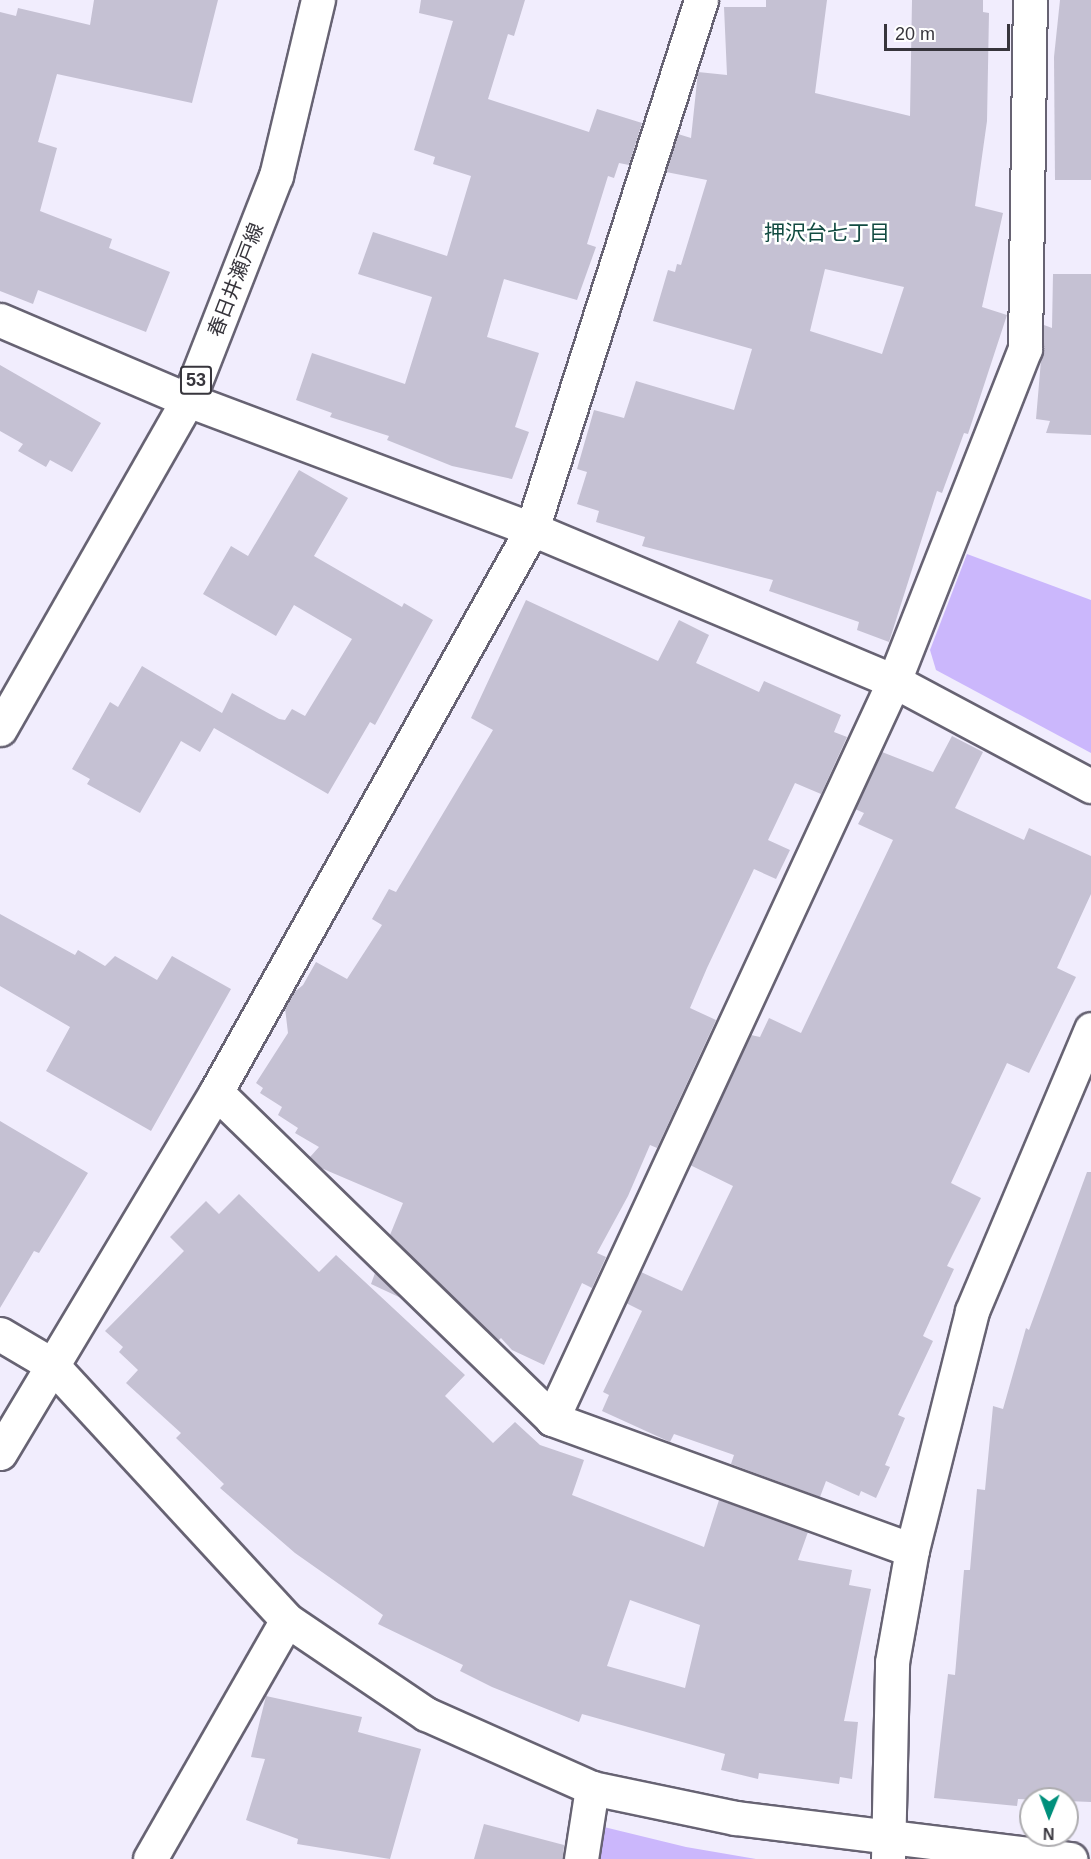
<!DOCTYPE html>
<html>
<head>
<meta charset="utf-8">
<style>
	body { margin:0 }
	#map { position:relative; width:1091px; height:1859px; overflow:hidden; background:#f1edfd; font-family:Helvetica,"Noto Sans JP",sans-serif }
	div>[style] { position:absolute }
	.green>* { inset:0; background:#cbb7fc }
	.building>* { inset:0; background:#c5c1d3 }
	.roads { filter:drop-shadow(2px 0 #676373) drop-shadow(-2px 0 #676373) drop-shadow(0 2px #676373) drop-shadow(0 -2px #676373) }
	.minor>* { height:33px; margin:-16.5px; padding:0 16.5px; transform-origin:16.5px; border-radius:16.5px; background:#fff }
	.tertiary>* { height:33px; margin:-16.5px; padding:0 16.5px; transform-origin:16.5px; border-radius:16.5px; background:#fff }
	.primary>* { height:33px; margin:-16.5px; padding:0 16.5px; transform-origin:16.5px; border-radius:16.5px; background:#fff }
	span { translate:-50% -50%; white-space:nowrap; text-align:center; line-height:1.15; -webkit-text-stroke:5px #fff; paint-order:stroke }
	.shield-label span { padding:2px 4px; background:#fff; border:2px solid; border-radius:4px; -webkit-text-stroke-width:0 }
	.shield-label { font-size:18px; color:#37353c; font-weight:700 }
	.street-label { font-size:20px; color:#37353c }
	.neighbourhood-label { font-size:21px; color:#124b41 }
	.north { position:absolute; left:1019px; top:1787px; width:60px; height:60px; box-sizing:border-box; background:#fff; border:2px solid #afaeb1; border-radius:50%; rotate:181deg; font-size:16px; font-weight:700; line-height:24px; text-align:center; color:#37353c }
	.north::after { content:''; display:block; margin:auto; width:21px; height:27px; background:#00907c; clip-path:polygon(50% 0,100% 100%,50% 72%,0 100%) }
	.scale { position:absolute; left:884px; top:24px; width:126px; height:27px; box-sizing:border-box; border:3px solid #37353c; border-top:0; padding-left:8px; font-size:18px; line-height:21px; white-space:nowrap; color:#37353c; -webkit-text-stroke:4px #fff; paint-order:stroke }
</style>
</head>
<body>
<div id="map">
	<div class="green">
		<div style="clip-path:polygon(967px 554px,1091px 600px,1091px 753px,936px 670px,930px 650px)"></div>
		<div style="clip-path:polygon(604px 1827px,686px 1847px,756px 1859px,600px 1859px)"></div>
	</div>
	<div class="building">
		<div style="clip-path:polygon(94px 0,218px 0,192px 103px,57px 74px,38px 142px,57px 148px,40px 211px,112px 239px,109px 248px,170px 272px,146px 332px,38px 290px,33px 304px,0 291px,0 12px,16px 16px,18px 8px,90px 25px)"></div>
		<div style="clip-path:polygon(421px 0,525px 0,514px 36px,508px 34px,488px 99px,589px 132px,597px 109px,642px 123px,629px 165px,619px 163px,614px 178px,608px 176px,587px 244px,596px 247px,577px 300px,504px 279px,487px 337px,539px 353px,515px 427px,529px 432px,512px 479px,452px 466px,387px 440px,389px 436px,330px 417px,332px 413px,296px 400px,312px 353px,405px 384px,432px 297px,358px 274px,373px 232px,447px 256px,471px 176px,433px 164px,435px 157px,414px 150px,453px 21px,419px 13px)"></div>
		<div style="clip-path:polygon(evenodd,766px 0,827px 0,815px 93px,910px 116px,912px 0,983px 0,983px 12px,989px 13px,987px 121px,975px 206px,1003px 213px,982px 307px,1007px 315px,968px 434px,964px 433px,942px 493px,937px 491px,889px 642px,857px 630px,859px 622px,769px 591px,773px 580px,642px 546px,645px 537px,596px 522px,599px 511px,577px 504px,587px 472px,577px 469px,594px 410px,624px 418px,636px 381px,734px 410px,752px 349px,653px 321px,668px 270px,675px 272px,677px 264px,681px 265px,707px 180px,666px 172px,678px 134px,691px 138px,698px 72px,727px 75px,724px 7px,766px 7px,766px 0,825px 269px,904px 287px,882px 354px,810px 331px,825px 269px)"></div>
		<div style="clip-path:polygon(1060px 0,1091px 0,1091px 180px,1055px 180px,1054px 57px)"></div>
		<div style="clip-path:polygon(1053px 274px,1091px 274px,1091px 435px,1046px 433px,1050px 421px,1036px 419px,1044px 325px,1052px 328px)"></div>
		<div style="clip-path:polygon(0 365px,101px 423px,72px 472px,50px 460px,46px 467px,18px 451px,23px 444px,0 431px)"></div>
		<div style="clip-path:polygon(299px 470px,348px 498px,314px 556px,402px 607px,404px 603px,433px 620px,375px 725px,370px 722px,328px 794px,214px 728px,200px 752px,181px 741px,140px 813px,87px 784px,90px 779px,72px 769px,110px 702px,118px 707px,142px 666px,222px 713px,232px 693px,279px 719px,285px 720px,292px 709px,305px 716px,352px 639px,294px 605px,276px 636px,203px 594px,231px 546px,248px 556px)"></div>
		<div style="clip-path:polygon(526px 600px,658px 661px,679px 620px,709px 635px,696px 663px,759px 692px,764px 681px,841px 715px,834px 732px,847px 737px,821px 794px,795px 783px,768px 840px,790px 850px,776px 879px,754px 869px,707px 968px,690px 1008px,716px 1020px,657px 1148px,650px 1145px,628px 1196px,597px 1253px,606px 1257px,592px 1288px,582px 1283px,544px 1365px,512px 1350px,501px 1338px,498px 1341px,390px 1235px,403px 1203px,321px 1168px,310px 1157px,319px 1147px,295px 1133px,298px 1128px,278px 1115px,282px 1107px,260px 1093px,263px 1088px,256px 1083px,288px 1033px,285px 1008px,292px 994px,303px 985px,316px 962px,347px 979px,382px 925px,372px 919px,389px 889px,396px 892px,493px 730px,471px 718px)"></div>
		<div style="clip-path:polygon(952px 736px,983px 752px,955px 808px,1024px 840px,1029px 828px,1091px 856px,1091px 894px,1057px 968px,1076px 977px,1029px 1073px,1007px 1063px,951px 1183px,981px 1198px,947px 1266px,954px 1269px,923px 1336px,933px 1341px,898px 1415px,905px 1418px,885px 1465px,890px 1467px,876px 1498px,861px 1491px,859px 1496px,826px 1481px,820px 1497px,731px 1464px,734px 1455px,674px 1434px,670px 1442px,602px 1411px,609px 1395px,603px 1392px,642px 1311px,626px 1303px,641px 1272px,682px 1291px,733px 1186px,690px 1165px,751px 1035px,760px 1037px,769px 1018px,801px 1033px,893px 840px,858px 824px,864px 813px,855px 809px,882px 752px,933px 772px)"></div>
		<div style="clip-path:polygon(0 914px,75px 955px,78px 950px,105px 966px,115px 956px,157px 980px,172px 956px,231px 989px,151px 1131px,46px 1071px,70px 1027px,0 986px)"></div>
		<div style="clip-path:polygon(0 1121px,88px 1173px,39px 1253px,34px 1251px,0 1308px)"></div>
		<div style="clip-path:polygon(1087px 1172px,1091px 1172px,1091px 1802px,1018px 1799px,1017px 1806px,934px 1798px,948px 1674px,955px 1675px,964px 1570px,970px 1570px,977px 1489px,985px 1490px,993px 1406px,1003px 1409px,1026px 1328px,1029px 1330px)"></div>
		<div style="clip-path:polygon(evenodd,239px 1194px,319px 1272px,336px 1255px,465px 1375px,445px 1396px,493px 1443px,515px 1422px,540px 1445px,584px 1460px,572px 1495px,704px 1547px,719px 1500px,808px 1532px,798px 1560px,852px 1570px,849px 1585px,871px 1589px,844px 1721px,858px 1722px,852px 1779px,840px 1777px,839px 1784px,759px 1773px,758px 1779px,721px 1770px,725px 1754px,582px 1714px,579px 1722px,492px 1687px,460px 1671px,463px 1665px,378px 1624px,383px 1615px,295px 1553px,220px 1488px,224px 1484px,176px 1438px,181px 1433px,126px 1383px,138px 1370px,119px 1352px,123px 1347px,105px 1331px,184px 1251px,170px 1237px,206px 1201px,219px 1214px,239px 1194px,630px 1600px,700px 1625px,685px 1688px,607px 1666px,630px 1600px)"></div>
		<div style="clip-path:polygon(375px 1273px,401px 1298px,371px 1284px)"></div>
		<div style="clip-path:polygon(266px 1696px,362px 1717px,358px 1732px,421px 1749px,390px 1859px,297px 1844px,298px 1839px,246px 1820px,265px 1759px,251px 1757px)"></div>
		<div style="clip-path:polygon(484px 1824px,564px 1845px,563px 1859px,474px 1859px)"></div>
	</div>
	<div class="roads">
		<div class="minor">
			<div style="left:0;top:320px;width:204px;rotate:23.1deg"></div>
			<div style="left:188px;top:400px;width:367px;rotate:20.6deg"></div>
			<div style="left:532px;top:529px;width:393px;rotate:22.8deg"></div>
			<div style="left:894px;top:681px;width:223px;rotate:28.1deg"></div>
			<div style="left:216px;top:1092px;width:469px;rotate:44.2deg"></div>
			<div style="left:552px;top:1419px;width:383px;rotate:20deg"></div>
			<div style="left:552px;top:1419px;width:813px;rotate:-65.14deg"></div>
			<div style="left:894px;top:681px;width:357px;rotate:-68.5deg"></div>
			<div style="left:1025px;top:349px;width:349px;rotate:-89.2deg"></div>
			<div style="left:0;top:1453px;width:421px;rotate:-59.1deg"></div>
			<div style="left:216px;top:1092px;width:646px;rotate:-60.7deg"></div>
			<div style="left:532px;top:529px;width:555px;rotate:-72.28deg"></div>
			<div style="left:150px;top:1859px;width:275px;rotate:-60.2deg"></div>
			<div style="left:581px;top:1859px;width:72px;rotate:-81.2deg"></div>
			<div style="left:888px;top:1859px;width:197px;rotate:-88.8deg"></div>
			<div style="left:892px;top:1662px;width:114px;rotate:-79.9deg"></div>
			<div style="left:912px;top:1550px;width:246px;rotate:-75.9deg"></div>
			<div style="left:972px;top:1311px;width:306px;rotate:-67.1deg"></div>
		</div>
		<div class="tertiary">
			<div style="left:0;top:1334px;width:59px;rotate:30.5deg"></div>
			<div style="left:51px;top:1364px;width:348px;rotate:47.3deg"></div>
			<div style="left:287px;top:1620px;width:168px;rotate:34.1deg"></div>
			<div style="left:426px;top:1714px;width:182px;rotate:24deg"></div>
			<div style="left:592px;top:1788px;width:146px;rotate:11.8deg"></div>
			<div style="left:735px;top:1818px;width:338px;rotate:7deg"></div>
		</div>
		<div class="primary">
			<div style="left:0;top:729px;width:379px;rotate:-60.3deg"></div>
			<div style="left:188px;top:400px;width:241px;rotate:-68.6deg"></div>
			<div style="left:276px;top:176px;width:181px;rotate:-76.6deg"></div>
		</div>
	</div>
	<div class="shield-label">
		<span style="left:196px;top:380px">53</span>
	</div>
	<div class="street-label">
		<span style="left:236px;top:280px;rotate:-69deg">春日井瀬戸線</span>
	</div>
	<div class="neighbourhood-label">
		<span style="left:827px;top:233px">押沢台七丁目</span>
	</div>
	<div class="north">N</div>
	<div class="scale">20 m</div>
</div>
</body>
</html>
